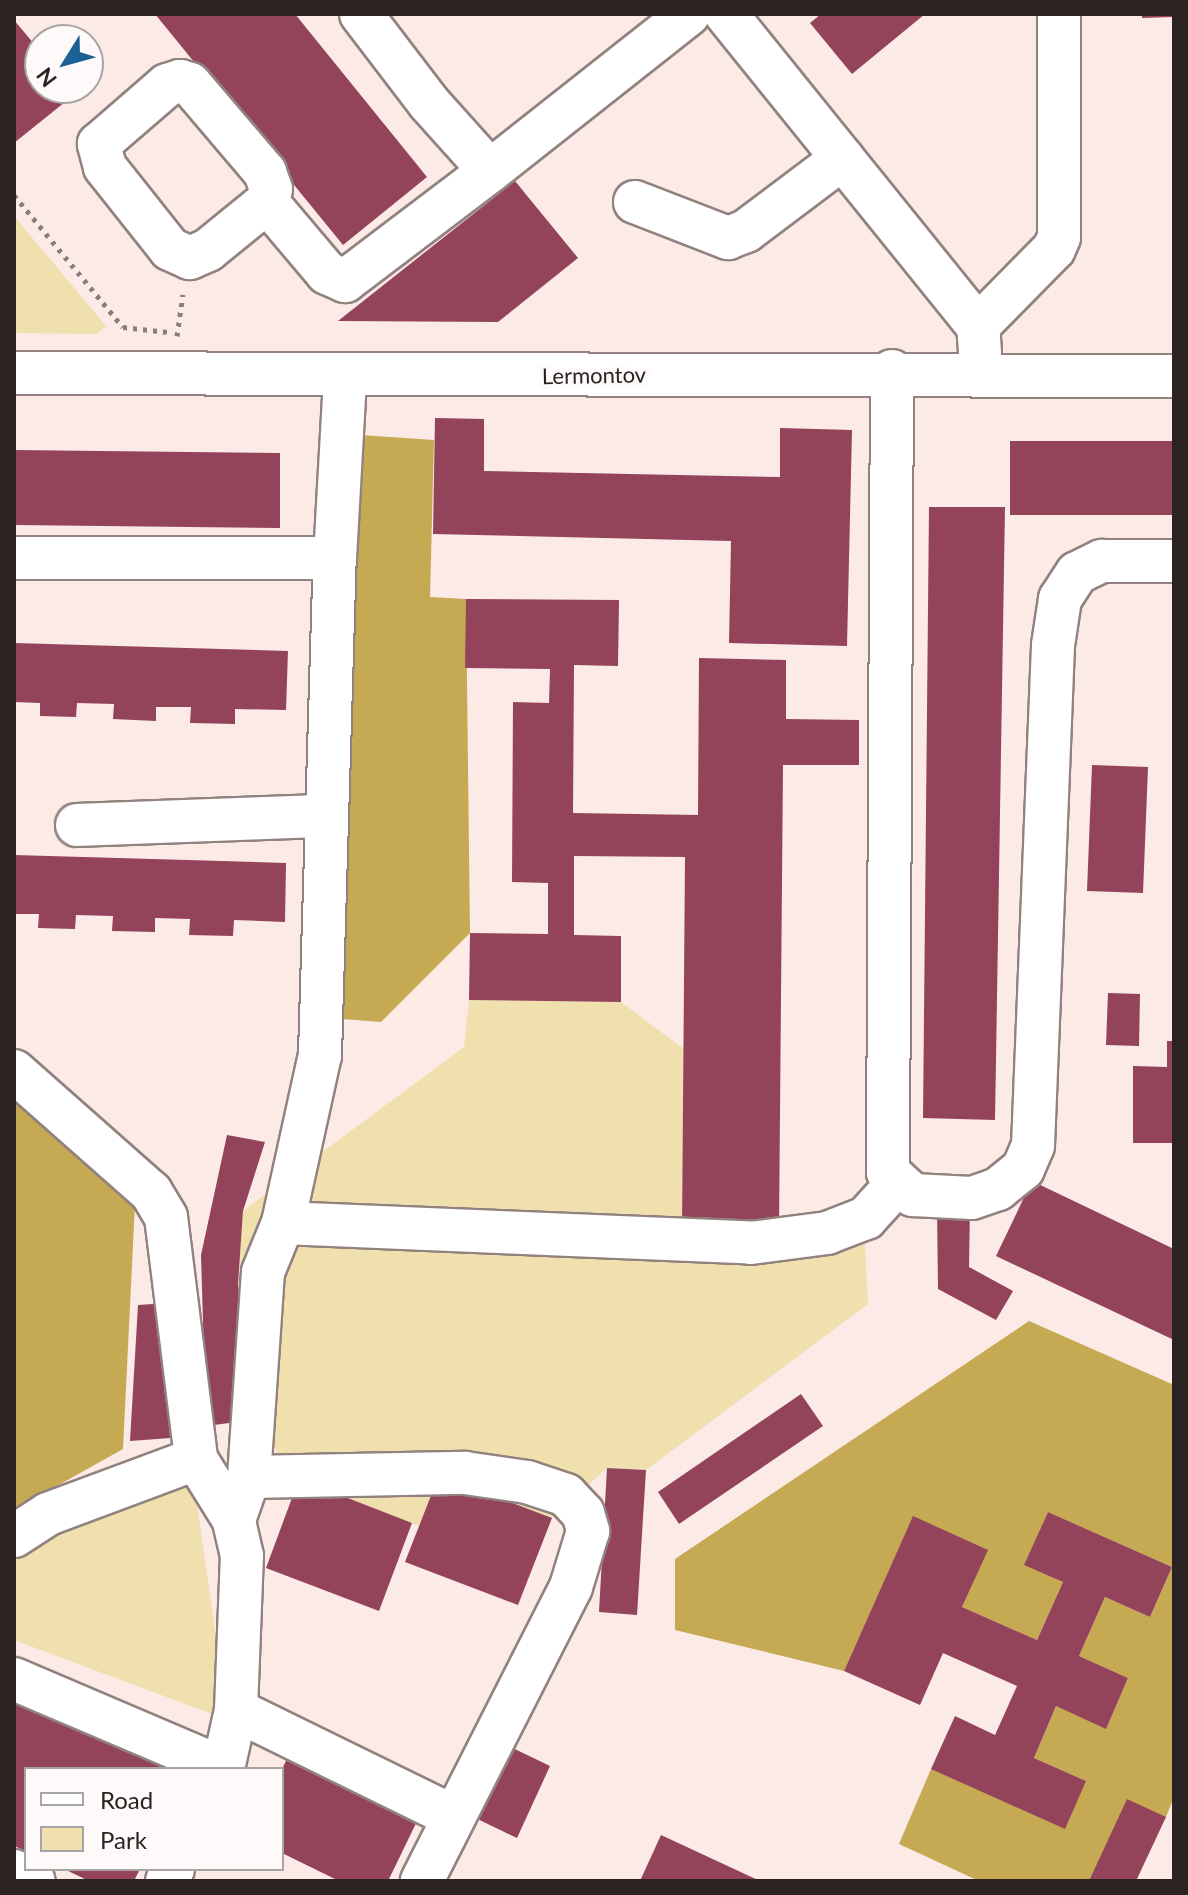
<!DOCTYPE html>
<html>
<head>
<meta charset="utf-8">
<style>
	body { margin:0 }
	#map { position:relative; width:1188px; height:1895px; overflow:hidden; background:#fbeae6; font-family:Lato,sans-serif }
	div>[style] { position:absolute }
	.green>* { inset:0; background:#f0e0ae }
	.forest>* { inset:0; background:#c5aa53 }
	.building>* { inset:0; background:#93435a }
	.path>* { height:5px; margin-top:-2.5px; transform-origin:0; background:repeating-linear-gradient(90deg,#8a7e7c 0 4px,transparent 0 10px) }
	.roads { filter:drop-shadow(2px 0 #92827f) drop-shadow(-2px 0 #92827f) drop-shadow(0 2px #92827f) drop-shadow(0 -2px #92827f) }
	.minor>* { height:42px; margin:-21px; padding:0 21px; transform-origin:21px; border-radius:21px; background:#fff }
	span { translate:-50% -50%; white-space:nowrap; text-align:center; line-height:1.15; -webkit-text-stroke:8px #fefafa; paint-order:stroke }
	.street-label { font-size:22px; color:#2a2322 }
	.frame { position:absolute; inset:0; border:16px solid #2a2322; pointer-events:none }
	.legend { position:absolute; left:24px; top:1767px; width:260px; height:104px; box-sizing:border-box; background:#fefafa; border:2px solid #a9a4a4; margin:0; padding:10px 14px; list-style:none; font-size:24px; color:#2a2322 }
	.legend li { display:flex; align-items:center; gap:16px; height:40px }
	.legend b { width:40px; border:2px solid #a9a4a4 }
	.north { position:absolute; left:24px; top:24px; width:80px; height:80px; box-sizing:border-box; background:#fefafa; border:2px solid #a9a4a4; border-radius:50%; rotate:233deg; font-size:22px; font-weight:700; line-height:32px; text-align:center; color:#2a2322 }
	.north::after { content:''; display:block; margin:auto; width:28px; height:36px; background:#1b6195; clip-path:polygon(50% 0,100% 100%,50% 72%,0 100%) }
</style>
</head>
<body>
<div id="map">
	<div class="green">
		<div style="clip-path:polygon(14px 216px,106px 326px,96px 334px,14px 333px)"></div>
		<div style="clip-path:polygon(469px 1000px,621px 1002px,684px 1049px,682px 1228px,864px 1224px,868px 1304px,646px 1470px,607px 1468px,552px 1518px,439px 1474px,419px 1526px,299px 1479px,252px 1420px,238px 1284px,243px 1211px,464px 1047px)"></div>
		<div style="clip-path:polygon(191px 1463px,228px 1720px,14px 1640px,14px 1538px)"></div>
	</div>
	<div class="forest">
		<div style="clip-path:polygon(346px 434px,434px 440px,430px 597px,466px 599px,470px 933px,381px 1022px,329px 1018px)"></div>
		<div style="clip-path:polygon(14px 1095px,136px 1183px,123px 1449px,14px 1510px)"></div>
		<div style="clip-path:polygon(1029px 1321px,1174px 1385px,1174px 1797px,1166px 1817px,1089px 1881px,979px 1881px,899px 1844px,931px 1769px,1086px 1781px,1034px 1758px,1056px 1706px,1106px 1728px,1128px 1678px,1079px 1656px,1105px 1597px,1150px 1617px,1172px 1567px,1048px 1512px,1025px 1564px,1063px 1582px,1037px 1640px,962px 1607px,987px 1550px,913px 1517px,844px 1671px,675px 1630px,675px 1559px)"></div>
	</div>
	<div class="building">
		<div style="clip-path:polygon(155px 14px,295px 14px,427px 177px,343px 245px)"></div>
		<div style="clip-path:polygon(821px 14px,925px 14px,852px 74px,810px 23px)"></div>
		<div style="clip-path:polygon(1142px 14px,1174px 14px,1174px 17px,1142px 18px)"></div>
		<div style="clip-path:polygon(14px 20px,40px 51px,40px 88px,70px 88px,75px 94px,14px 143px)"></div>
		<div style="clip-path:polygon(515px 181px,578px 258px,498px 322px,338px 321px)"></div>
		<div style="clip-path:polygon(435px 418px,484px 419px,484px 471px,780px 477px,780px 428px,852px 430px,847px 646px,729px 643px,731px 541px,433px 534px)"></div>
		<div style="clip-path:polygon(1010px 441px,1174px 441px,1174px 515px,1010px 515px)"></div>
		<div style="clip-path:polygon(14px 450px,280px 453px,280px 528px,14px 525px)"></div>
		<div style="clip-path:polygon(929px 507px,1005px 507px,995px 1120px,923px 1118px)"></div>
		<div style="clip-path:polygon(466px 599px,619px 600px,618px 666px,574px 665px,573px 813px,698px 815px,699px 658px,786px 660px,786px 719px,859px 720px,859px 765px,783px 765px,779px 1229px,682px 1228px,685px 857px,574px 856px,574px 935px,621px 936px,621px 1002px,469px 1000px,470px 933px,548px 934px,548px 883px,512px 882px,513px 702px,549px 703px,550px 669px,465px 668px)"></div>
		<div style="clip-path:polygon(14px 643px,288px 651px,286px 710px,235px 709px,235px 724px,190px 723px,191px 707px,156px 707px,156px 721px,113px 719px,114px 704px,77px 703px,76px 717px,40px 716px,40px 703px,14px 702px)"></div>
		<div style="clip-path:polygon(1092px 765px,1148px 767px,1143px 893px,1087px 891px)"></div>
		<div style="clip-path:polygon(14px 855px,286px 863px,285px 922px,234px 920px,233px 936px,189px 935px,190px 919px,155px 918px,155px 932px,112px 931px,113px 916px,76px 915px,75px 929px,38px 928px,39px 914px,14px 914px)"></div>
		<div style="clip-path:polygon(1108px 993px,1140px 994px,1139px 1046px,1106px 1045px)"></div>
		<div style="clip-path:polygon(1167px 1041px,1174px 1041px,1174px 1143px,1133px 1143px,1133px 1066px,1167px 1067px)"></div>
		<div style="clip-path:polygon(227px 1135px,265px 1142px,243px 1211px,238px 1284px,252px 1420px,214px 1425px,204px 1355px,201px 1255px)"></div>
		<div style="clip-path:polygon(1032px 1181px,1174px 1249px,1174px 1340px,996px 1256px)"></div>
		<div style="clip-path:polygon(970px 1205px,969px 1267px,1013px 1291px,996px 1320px,938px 1289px,937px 1206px)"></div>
		<div style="clip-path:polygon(168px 1303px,170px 1438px,130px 1441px,138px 1305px)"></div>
		<div style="clip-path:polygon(801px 1394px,823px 1426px,679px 1524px,658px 1492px)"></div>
		<div style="clip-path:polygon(607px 1468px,646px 1470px,637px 1615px,599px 1612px)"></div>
		<div style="clip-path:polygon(439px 1475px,552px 1518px,518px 1605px,405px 1562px)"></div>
		<div style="clip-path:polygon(299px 1479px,412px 1523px,379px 1611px,266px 1568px)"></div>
		<div style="clip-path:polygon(1048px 1512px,1172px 1567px,1150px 1617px,1105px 1597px,1079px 1656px,1128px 1678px,1106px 1729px,1056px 1706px,1034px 1758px,1086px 1781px,1065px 1829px,931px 1769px,955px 1716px,995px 1735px,1017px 1686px,943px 1653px,920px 1705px,844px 1671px,913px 1516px,988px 1550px,962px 1607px,1037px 1640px,1063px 1582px,1024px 1565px)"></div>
		<div style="clip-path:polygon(14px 1696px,169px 1769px,26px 1769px,26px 1851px,14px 1846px)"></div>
		<div style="clip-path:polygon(498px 1741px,550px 1766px,517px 1838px,465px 1813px)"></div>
		<div style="clip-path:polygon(293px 1747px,422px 1811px,388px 1881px,339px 1881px,282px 1853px,282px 1769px)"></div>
		<div style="clip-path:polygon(1127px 1799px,1166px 1817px,1136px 1881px,1089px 1881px)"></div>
		<div style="clip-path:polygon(661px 1835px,760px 1881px,640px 1881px)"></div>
		<div style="clip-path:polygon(64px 1869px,140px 1869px,134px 1881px,89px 1881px)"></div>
	</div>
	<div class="path">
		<div style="left:14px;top:195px;width:171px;rotate:50.5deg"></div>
		<div style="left:123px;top:327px;width:45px;rotate:6.3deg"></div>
		<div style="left:177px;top:336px;width:42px;rotate:-81.9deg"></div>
	</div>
	<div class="roads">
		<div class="minor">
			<div style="left:361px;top:14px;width:112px;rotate:52.6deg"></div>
			<div style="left:429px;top:103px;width:91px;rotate:48.1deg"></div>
			<div style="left:490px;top:171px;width:253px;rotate:-38.3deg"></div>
			<div style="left:726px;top:14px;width:401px;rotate:51.1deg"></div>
			<div style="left:180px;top:81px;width:10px;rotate:17deg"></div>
			<div style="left:190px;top:84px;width:116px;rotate:49.6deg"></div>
			<div style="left:265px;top:172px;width:18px;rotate:71deg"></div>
			<div style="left:271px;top:189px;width:14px;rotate:107deg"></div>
			<div style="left:267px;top:202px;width:76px;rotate:140.9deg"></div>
			<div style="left:208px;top:250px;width:20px;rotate:156deg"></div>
			<div style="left:190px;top:258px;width:22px;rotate:-156deg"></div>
			<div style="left:170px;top:249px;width:105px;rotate:-128.4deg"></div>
			<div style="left:105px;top:167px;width:24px;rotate:-105deg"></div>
			<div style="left:99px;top:144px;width:90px;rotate:-40.9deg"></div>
			<div style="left:167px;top:85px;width:14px;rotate:-17deg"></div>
			<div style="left:267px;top:202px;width:93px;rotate:49.8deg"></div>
			<div style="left:327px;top:273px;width:20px;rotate:24deg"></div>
			<div style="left:345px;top:281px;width:182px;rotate:-37.2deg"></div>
			<div style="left:635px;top:202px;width:100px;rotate:21.2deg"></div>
			<div style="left:728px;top:238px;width:19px;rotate:-21deg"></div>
			<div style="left:746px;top:231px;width:121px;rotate:-37deg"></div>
			<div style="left:980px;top:352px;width:26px;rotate:-94deg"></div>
			<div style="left:978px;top:326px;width:108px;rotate:-45.4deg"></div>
			<div style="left:1054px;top:249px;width:13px;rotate:-67deg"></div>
			<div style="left:1059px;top:237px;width:223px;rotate:-90deg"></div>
			<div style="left:892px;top:371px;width:801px;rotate:90.29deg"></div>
			<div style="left:888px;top:1172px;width:34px;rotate:43deg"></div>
			<div style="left:913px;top:1195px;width:59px;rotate:2.9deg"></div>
			<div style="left:972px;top:1198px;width:28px;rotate:-19deg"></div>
			<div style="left:998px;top:1189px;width:32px;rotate:-39deg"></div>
			<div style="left:1023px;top:1169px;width:25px;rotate:-67deg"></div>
			<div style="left:1033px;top:1146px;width:501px;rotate:-87.71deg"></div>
			<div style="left:1053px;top:645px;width:47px;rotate:-81.3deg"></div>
			<div style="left:1060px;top:599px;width:31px;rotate:-57deg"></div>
			<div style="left:1077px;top:573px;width:28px;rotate:-26deg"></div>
			<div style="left:1102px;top:561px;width:72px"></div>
			<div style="left:14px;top:373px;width:1160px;rotate:0.15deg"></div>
			<div style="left:14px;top:558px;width:321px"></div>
			<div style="left:335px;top:558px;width:180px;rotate:-86.8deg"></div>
			<div style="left:77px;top:825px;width:249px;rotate:-2.1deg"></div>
			<div style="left:14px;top:1071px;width:183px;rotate:41.5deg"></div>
			<div style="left:151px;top:1192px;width:29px;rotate:59deg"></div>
			<div style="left:166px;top:1217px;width:244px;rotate:82.9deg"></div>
			<div style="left:283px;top:1223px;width:172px;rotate:-77.6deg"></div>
			<div style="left:320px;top:1055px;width:497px;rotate:-88.3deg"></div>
			<div style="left:249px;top:1477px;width:205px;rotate:-86.1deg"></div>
			<div style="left:263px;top:1272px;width:53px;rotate:-67.8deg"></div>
			<div style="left:283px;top:1223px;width:468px;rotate:2.4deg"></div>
			<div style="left:751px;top:1243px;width:77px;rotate:-7.5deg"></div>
			<div style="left:827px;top:1233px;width:42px;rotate:-21deg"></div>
			<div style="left:866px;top:1218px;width:46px;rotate:-47.6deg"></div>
			<div style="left:14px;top:1536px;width:40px;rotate:-32.9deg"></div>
			<div style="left:48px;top:1514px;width:158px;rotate:-20.4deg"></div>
			<div style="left:196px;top:1459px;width:72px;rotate:58.1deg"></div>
			<div style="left:234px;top:1520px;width:46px;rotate:-70.8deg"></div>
			<div style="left:249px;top:1477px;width:216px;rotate:-1.1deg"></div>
			<div style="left:465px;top:1473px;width:63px;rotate:8.3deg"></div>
			<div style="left:527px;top:1482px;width:41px;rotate:18.4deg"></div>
			<div style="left:566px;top:1495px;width:25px;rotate:47deg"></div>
			<div style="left:583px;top:1513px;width:19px;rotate:74deg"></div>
			<div style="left:588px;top:1531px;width:59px;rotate:106.9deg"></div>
			<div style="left:571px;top:1587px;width:330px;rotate:116.9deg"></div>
			<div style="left:14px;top:1679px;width:227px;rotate:23.1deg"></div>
			<div style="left:236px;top:1710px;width:241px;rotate:26.1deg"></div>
			<div style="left:223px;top:1769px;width:60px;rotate:-77.6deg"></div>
			<div style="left:236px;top:1710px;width:154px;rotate:-87.8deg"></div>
			<div style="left:242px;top:1556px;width:37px;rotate:-103deg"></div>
			<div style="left:14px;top:1871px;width:22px;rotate:27deg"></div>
			<div style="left:167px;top:1881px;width:13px;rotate:-63deg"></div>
		</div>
	</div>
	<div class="street-label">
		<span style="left:594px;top:375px;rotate:-1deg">Lermontov</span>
	</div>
	<div class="frame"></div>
	<ul class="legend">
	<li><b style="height:10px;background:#fff"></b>Road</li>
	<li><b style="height:22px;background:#f0e0ae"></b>Park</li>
	</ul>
	<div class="north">N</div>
</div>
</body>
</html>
